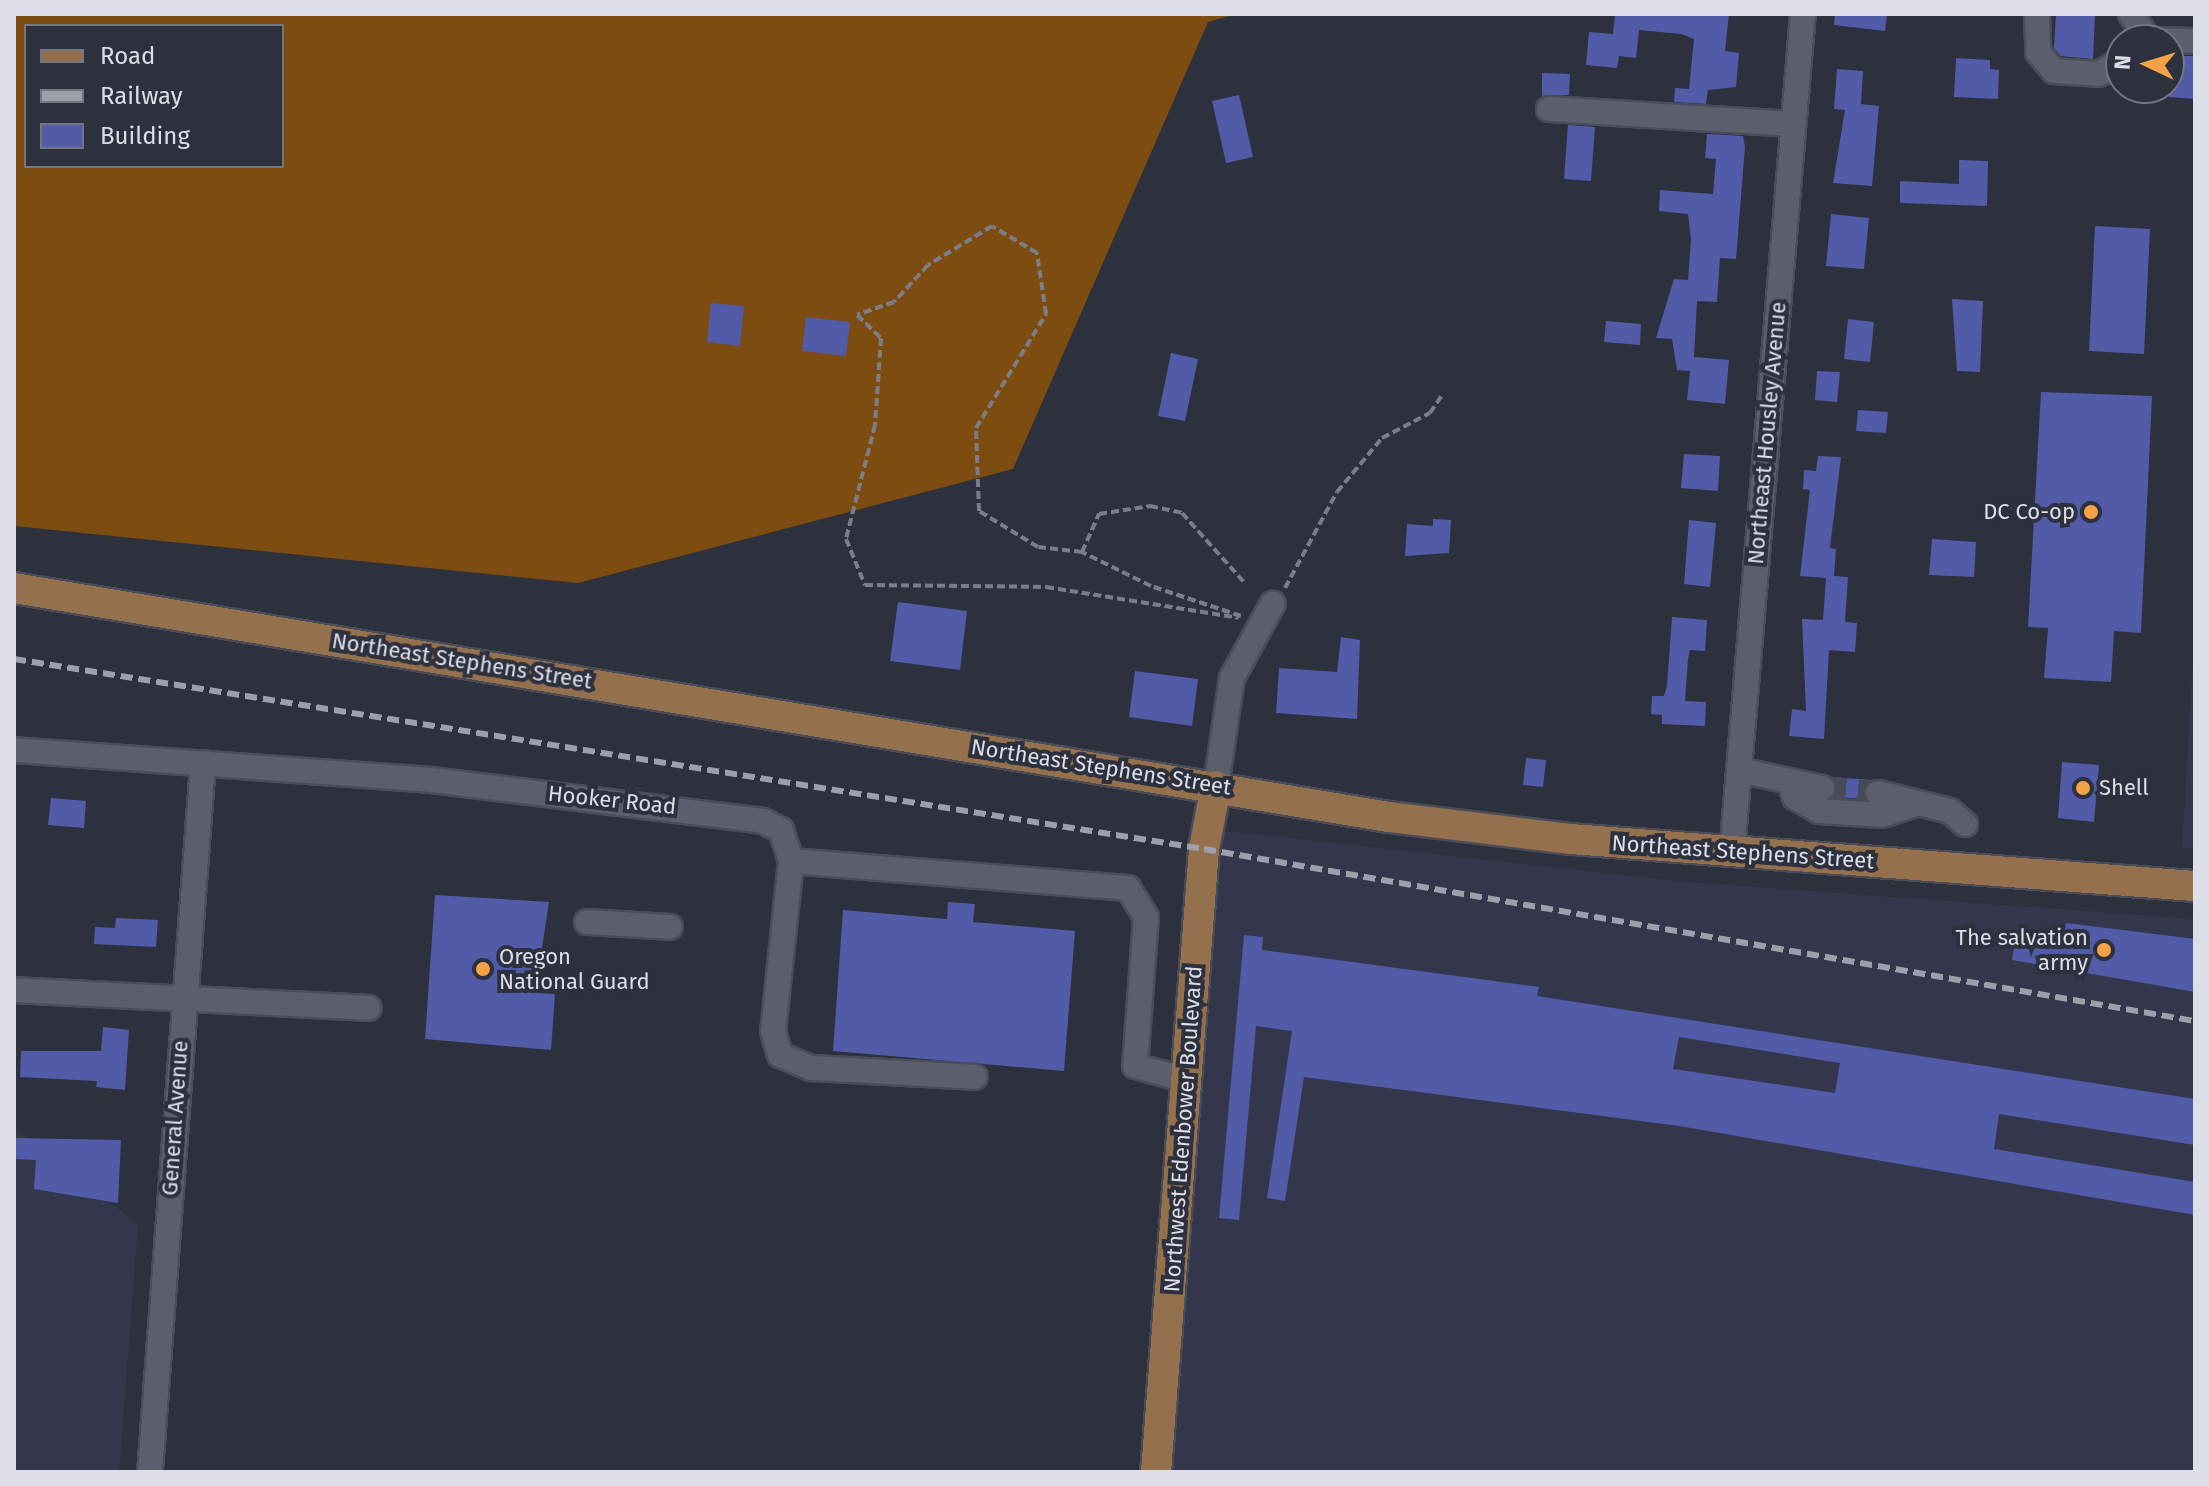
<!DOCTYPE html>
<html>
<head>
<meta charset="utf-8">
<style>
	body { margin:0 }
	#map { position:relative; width:2209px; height:1486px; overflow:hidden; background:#2d303d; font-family:"Fira Sans",sans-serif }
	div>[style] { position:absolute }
	.built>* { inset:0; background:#34374b }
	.forest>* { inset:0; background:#7d4c10 }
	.building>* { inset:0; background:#525ba7 }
	.minor-tunnel>* { height:24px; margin-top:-12px; transform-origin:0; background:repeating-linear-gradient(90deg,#474a57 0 24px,transparent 0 36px) }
	.path>* { height:4px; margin-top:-2px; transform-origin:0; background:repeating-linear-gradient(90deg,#7b7d89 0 8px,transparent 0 12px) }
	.roads { filter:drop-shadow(2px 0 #4a4c57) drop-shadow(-2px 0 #4a4c57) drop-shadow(0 2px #4a4c57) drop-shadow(0 -2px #4a4c57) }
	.minor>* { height:24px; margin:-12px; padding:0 12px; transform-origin:12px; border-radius:12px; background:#5b5e6d }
	.major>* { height:30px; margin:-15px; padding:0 15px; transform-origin:15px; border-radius:15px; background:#95704d }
	.rail>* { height:6px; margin-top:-3px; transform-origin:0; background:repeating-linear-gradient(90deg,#9da0aa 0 12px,transparent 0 18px) }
	.dots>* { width:22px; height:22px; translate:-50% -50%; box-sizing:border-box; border:4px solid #2d303d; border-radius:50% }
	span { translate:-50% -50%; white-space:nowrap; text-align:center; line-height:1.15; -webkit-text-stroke:8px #2d303d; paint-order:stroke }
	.street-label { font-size:22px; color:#dddfe8 }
	.poi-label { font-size:22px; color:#dddfe8 }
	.right { translate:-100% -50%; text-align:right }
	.left { translate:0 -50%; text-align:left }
	.frame { position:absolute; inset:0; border:16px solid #dddfe8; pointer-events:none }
	.legend { position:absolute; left:24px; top:24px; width:260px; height:144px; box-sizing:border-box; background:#2d303d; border:2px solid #737681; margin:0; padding:10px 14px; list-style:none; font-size:24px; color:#dddfe8 }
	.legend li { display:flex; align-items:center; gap:16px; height:40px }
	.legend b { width:40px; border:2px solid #737681 }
	.north { position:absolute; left:2105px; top:24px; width:80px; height:80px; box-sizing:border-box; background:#2d303d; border:2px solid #737681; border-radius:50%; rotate:274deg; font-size:22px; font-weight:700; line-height:32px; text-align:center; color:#dddfe8 }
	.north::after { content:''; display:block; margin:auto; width:28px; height:36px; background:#f5a246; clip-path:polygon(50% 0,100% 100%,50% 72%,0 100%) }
</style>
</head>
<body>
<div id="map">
	<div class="built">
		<div style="clip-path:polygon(2195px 624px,2195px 849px,2182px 848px)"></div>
		<div style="clip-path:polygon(1208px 829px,1688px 882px,2195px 919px,2195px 1472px,1161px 1472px)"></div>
		<div style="clip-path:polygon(14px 1127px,138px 1224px,119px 1472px,14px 1472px)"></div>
	</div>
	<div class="forest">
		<div style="clip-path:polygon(evenodd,14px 14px,1236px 14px,1208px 22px,1013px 469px,578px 583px,14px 526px,14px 14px,26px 26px,282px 26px,282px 166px,26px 166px,26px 26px)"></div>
	</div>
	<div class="building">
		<div style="clip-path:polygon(1615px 14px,1729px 14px,1725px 51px,1739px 53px,1736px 87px,1708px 90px,1706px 104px,1674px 102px,1675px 88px,1689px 89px,1694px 39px,1681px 34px,1639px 30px,1636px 58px,1619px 56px,1617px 68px,1586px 65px,1589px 32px,1613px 34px)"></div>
		<div style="clip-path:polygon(1835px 14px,1887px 14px,1885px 31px,1834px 25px)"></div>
		<div style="clip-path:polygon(2056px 14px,2095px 14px,2093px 59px,2061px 56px,2054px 48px)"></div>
		<div style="clip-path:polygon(2169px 56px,2195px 56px,2195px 99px,2169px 97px)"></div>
		<div style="clip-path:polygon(1956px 58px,1990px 60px,1990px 69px,1999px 70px,1998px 99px,1954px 97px)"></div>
		<div style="clip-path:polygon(1837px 69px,1863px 71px,1861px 104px,1879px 106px,1872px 186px,1833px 183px,1845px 110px,1834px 109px)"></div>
		<div style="clip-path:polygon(1542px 73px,1570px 74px,1569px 95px,1542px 96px)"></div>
		<div style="clip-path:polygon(1239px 95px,1253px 157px,1226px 163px,1212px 101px)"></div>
		<div style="clip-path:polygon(1568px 125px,1595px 127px,1591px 181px,1564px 179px)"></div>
		<div style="clip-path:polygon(1707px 134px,1743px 136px,1745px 147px,1736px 259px,1720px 258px,1717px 302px,1697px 301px,1694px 357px,1729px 360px,1725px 404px,1687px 400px,1690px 371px,1677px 370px,1672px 339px,1656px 338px,1674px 279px,1688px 280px,1691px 239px,1688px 214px,1659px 211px,1660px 190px,1713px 194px,1716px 159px,1705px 158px)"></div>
		<div style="clip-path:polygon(1959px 160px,1988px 161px,1987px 206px,1900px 203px,1900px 181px,1959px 184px)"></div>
		<div style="clip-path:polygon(1831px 214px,1869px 218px,1864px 269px,1826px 266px)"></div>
		<div style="clip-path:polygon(2095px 226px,2150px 229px,2144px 354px,2089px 351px)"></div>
		<div style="clip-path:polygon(1952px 299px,1983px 301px,1980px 372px,1957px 371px)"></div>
		<div style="clip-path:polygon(711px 303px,744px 306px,740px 346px,707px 342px)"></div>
		<div style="clip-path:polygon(806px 317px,850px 322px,846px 356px,802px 351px)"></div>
		<div style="clip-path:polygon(1848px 319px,1874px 322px,1870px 362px,1844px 359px)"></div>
		<div style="clip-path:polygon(1606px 321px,1641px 324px,1640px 345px,1604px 342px)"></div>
		<div style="clip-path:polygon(1171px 353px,1198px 359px,1185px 421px,1158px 416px)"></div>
		<div style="clip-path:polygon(1817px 371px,1840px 372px,1837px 402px,1815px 400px)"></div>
		<div style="clip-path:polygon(2041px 392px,2152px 396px,2141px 633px,2114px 631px,2111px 682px,2044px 678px,2048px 628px,2028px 627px)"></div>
		<div style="clip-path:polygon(1858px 410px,1888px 412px,1886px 433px,1856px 431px)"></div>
		<div style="clip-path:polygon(1684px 454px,1720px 456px,1718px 491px,1681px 488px)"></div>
		<div style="clip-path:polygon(1818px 456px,1841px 457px,1830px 548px,1836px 549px,1834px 576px,1848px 577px,1845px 622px,1857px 623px,1855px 652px,1829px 650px,1824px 739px,1789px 736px,1792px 709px,1806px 711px,1802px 619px,1823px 620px,1826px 578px,1800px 576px,1810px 490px,1803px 489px,1804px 470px,1816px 471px)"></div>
		<div style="clip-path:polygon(1433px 519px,1451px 520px,1449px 553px,1405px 556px,1407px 524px,1433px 526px)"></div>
		<div style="clip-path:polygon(1689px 520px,1716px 523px,1710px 587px,1684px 584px)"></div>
		<div style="clip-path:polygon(1932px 539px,1976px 542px,1974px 577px,1929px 575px)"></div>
		<div style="clip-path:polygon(898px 602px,967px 611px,960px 670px,890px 661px)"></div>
		<div style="clip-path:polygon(1672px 617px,1707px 620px,1705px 651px,1690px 650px,1688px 659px,1685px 701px,1706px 702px,1705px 726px,1662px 724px,1662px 715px,1651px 714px,1652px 696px,1664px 696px,1667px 685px)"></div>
		<div style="clip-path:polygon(1341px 637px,1360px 640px,1357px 719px,1276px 713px,1279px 668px,1337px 672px)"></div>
		<div style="clip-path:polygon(1135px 671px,1198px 679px,1192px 726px,1129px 717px)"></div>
		<div style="clip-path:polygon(1526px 758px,1546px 760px,1543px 787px,1523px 785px)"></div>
		<div style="clip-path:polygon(2062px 762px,2099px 765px,2094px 822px,2058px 818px)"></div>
		<div style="clip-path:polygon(1832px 777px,1872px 780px,1864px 799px,1834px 797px)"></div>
		<div style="clip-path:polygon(51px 798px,86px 801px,84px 828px,48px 825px)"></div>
		<div style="clip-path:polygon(435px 895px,549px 902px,535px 993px,555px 994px,551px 1050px,425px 1039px)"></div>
		<div style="clip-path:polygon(948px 902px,975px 904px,973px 922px,1075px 931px,1064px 1071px,833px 1051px,843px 910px,947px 919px)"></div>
		<div style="clip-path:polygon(116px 918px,158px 920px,156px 947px,94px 944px,95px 927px,115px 928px)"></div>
		<div style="clip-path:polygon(2066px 923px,2195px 939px,2195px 992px,2012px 960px,2017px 928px,2064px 936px)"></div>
		<div style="clip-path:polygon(evenodd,1244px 935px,1263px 937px,1262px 950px,1539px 987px,1537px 996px,2195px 1099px,2195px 1145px,1999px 1114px,1994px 1149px,2195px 1182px,2195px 1215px,1679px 1126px,1304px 1077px,1285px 1201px,1267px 1198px,1292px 1031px,1256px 1026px,1239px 1220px,1219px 1218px,1244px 935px,1679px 1037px,1840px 1063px,1835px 1093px,1673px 1069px,1679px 1037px)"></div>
		<div style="clip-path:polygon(103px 1027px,129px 1030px,125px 1090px,96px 1087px,97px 1081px,20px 1077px,21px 1051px,101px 1051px)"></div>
		<div style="clip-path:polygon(14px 1138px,121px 1140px,118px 1203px,34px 1189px,36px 1160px,14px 1159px)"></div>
	</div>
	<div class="minor-tunnel">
		<div style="left:1822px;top:788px;width:56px;rotate:5.1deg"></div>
	</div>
	<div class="path">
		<div style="left:1082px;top:552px;width:44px;rotate:-173.5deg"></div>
		<div style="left:1038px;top:547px;width:69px;rotate:-148.6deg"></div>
		<div style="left:979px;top:511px;width:83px;rotate:-92.1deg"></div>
		<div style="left:976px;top:428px;width:134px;rotate:-58.4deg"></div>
		<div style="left:1046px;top:314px;width:62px;rotate:-98.4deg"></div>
		<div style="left:1037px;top:253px;width:52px;rotate:-149deg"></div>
		<div style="left:992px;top:226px;width:75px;rotate:148.6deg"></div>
		<div style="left:928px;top:265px;width:50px;rotate:132.6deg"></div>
		<div style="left:894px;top:302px;width:39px;rotate:161deg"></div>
		<div style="left:857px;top:315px;width:33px;rotate:44deg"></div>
		<div style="left:881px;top:338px;width:87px;rotate:93.9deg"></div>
		<div style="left:875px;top:425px;width:118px;rotate:104.3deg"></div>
		<div style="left:846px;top:539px;width:50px;rotate:67.6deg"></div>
		<div style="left:865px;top:585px;width:181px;rotate:0.6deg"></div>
		<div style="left:1046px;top:587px;width:195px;rotate:9.1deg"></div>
		<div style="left:1285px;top:588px;width:109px;rotate:-61.6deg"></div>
		<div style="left:1337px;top:492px;width:70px;rotate:-50.2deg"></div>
		<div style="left:1382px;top:438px;width:54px;rotate:-27.5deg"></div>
		<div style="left:1430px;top:413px;width:23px;rotate:-56deg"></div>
		<div style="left:1241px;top:616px;width:95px;rotate:-161.6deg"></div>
		<div style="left:1151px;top:586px;width:77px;rotate:-153.8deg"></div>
		<div style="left:1082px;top:552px;width:42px;rotate:-65.9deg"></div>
		<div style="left:1099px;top:514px;width:52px;rotate:-8.9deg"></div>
		<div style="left:1150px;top:506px;width:33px;rotate:12deg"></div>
		<div style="left:1182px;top:513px;width:93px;rotate:48.1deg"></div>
	</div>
	<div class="roads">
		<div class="minor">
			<div style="left:2037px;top:14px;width:38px;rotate:88deg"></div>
			<div style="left:2038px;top:52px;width:25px;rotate:50deg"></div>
			<div style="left:2054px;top:71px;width:45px;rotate:3.8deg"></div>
			<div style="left:2099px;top:74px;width:26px;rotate:-31deg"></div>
			<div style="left:2131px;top:14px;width:29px;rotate:56deg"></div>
			<div style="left:2144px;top:40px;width:51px;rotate:1.1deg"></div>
			<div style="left:1549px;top:109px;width:245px;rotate:3.5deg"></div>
			<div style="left:14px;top:750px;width:418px;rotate:4.1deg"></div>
			<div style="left:431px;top:780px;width:335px;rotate:7deg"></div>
			<div style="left:763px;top:821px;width:20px;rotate:27deg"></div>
			<div style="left:781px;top:830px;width:33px;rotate:72deg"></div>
			<div style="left:791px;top:861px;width:171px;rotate:96deg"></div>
			<div style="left:773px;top:1031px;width:25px;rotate:74deg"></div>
			<div style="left:780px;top:1055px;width:34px;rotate:23deg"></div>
			<div style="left:811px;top:1068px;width:164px;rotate:3.1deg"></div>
			<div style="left:1739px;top:770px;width:85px;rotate:12.2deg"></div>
			<div style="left:1790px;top:782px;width:16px;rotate:72deg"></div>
			<div style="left:1795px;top:797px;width:28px;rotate:30deg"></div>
			<div style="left:1819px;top:811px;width:63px;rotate:3.6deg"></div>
			<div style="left:1882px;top:815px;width:32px;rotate:-18deg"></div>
			<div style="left:1216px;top:786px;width:109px;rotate:-81.6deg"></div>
			<div style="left:1232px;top:678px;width:85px;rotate:-61.3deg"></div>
			<div style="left:1878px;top:793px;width:74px;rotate:14deg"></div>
			<div style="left:1950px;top:811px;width:20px;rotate:41deg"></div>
			<div style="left:1732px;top:852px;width:841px;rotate:-85.16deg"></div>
			<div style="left:791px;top:861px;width:338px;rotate:4.6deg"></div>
			<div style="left:1128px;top:888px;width:34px;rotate:58deg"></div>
			<div style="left:1146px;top:917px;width:149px;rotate:94.2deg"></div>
			<div style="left:1135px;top:1066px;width:54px;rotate:15.1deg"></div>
			<div style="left:587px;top:922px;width:83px;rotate:3.4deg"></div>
			<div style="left:14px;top:990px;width:355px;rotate:2.9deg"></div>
			<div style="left:150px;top:1472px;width:711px;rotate:-85.72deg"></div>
		</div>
		<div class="major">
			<div style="left:14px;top:588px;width:1394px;rotate:9.46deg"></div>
			<div style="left:1389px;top:817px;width:183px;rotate:6.9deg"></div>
			<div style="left:1571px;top:839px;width:626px;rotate:4.31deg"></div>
			<div style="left:1156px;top:1472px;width:625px;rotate:-85.59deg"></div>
			<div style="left:1204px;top:849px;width:64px;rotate:-79.2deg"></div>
		</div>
	</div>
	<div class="rail">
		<div style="left:14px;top:659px;width:1205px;rotate:9.07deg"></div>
		<div style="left:1204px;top:849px;width:1006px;rotate:9.85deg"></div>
	</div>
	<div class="dots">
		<div style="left:2091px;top:512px;background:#f5a246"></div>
		<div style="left:2083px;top:788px;background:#f5a246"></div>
		<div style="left:2104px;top:950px;background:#f5a246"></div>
		<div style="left:483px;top:969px;background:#f5a246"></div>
	</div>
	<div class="street-label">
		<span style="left:1767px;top:433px;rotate:-85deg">Northeast Housley Avenue</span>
		<span style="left:462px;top:661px;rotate:9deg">Northeast Stephens Street</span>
		<span style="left:1101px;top:767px;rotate:9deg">Northeast Stephens Street</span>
		<span style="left:612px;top:800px;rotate:6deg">Hooker Road</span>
		<span style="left:1743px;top:852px;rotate:4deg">Northeast Stephens Street</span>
		<span style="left:175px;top:1118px;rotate:-86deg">General Avenue</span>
		<span style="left:1183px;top:1129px;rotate:-86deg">Northwest Edenbower Boulevard</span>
	</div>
	<div class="poi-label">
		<span class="right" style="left:2075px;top:512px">DC Co-op</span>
		<span class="left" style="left:2099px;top:788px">Shell</span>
		<span class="right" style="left:2088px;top:950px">The salvation<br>army</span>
		<span class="left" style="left:499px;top:969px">Oregon<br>National Guard</span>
	</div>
	<div class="frame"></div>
	<ul class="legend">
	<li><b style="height:10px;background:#95704d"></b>Road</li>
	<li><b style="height:10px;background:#9da0aa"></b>Railway</li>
	<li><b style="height:22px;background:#525ba7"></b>Building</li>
	</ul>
	<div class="north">N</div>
</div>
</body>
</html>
